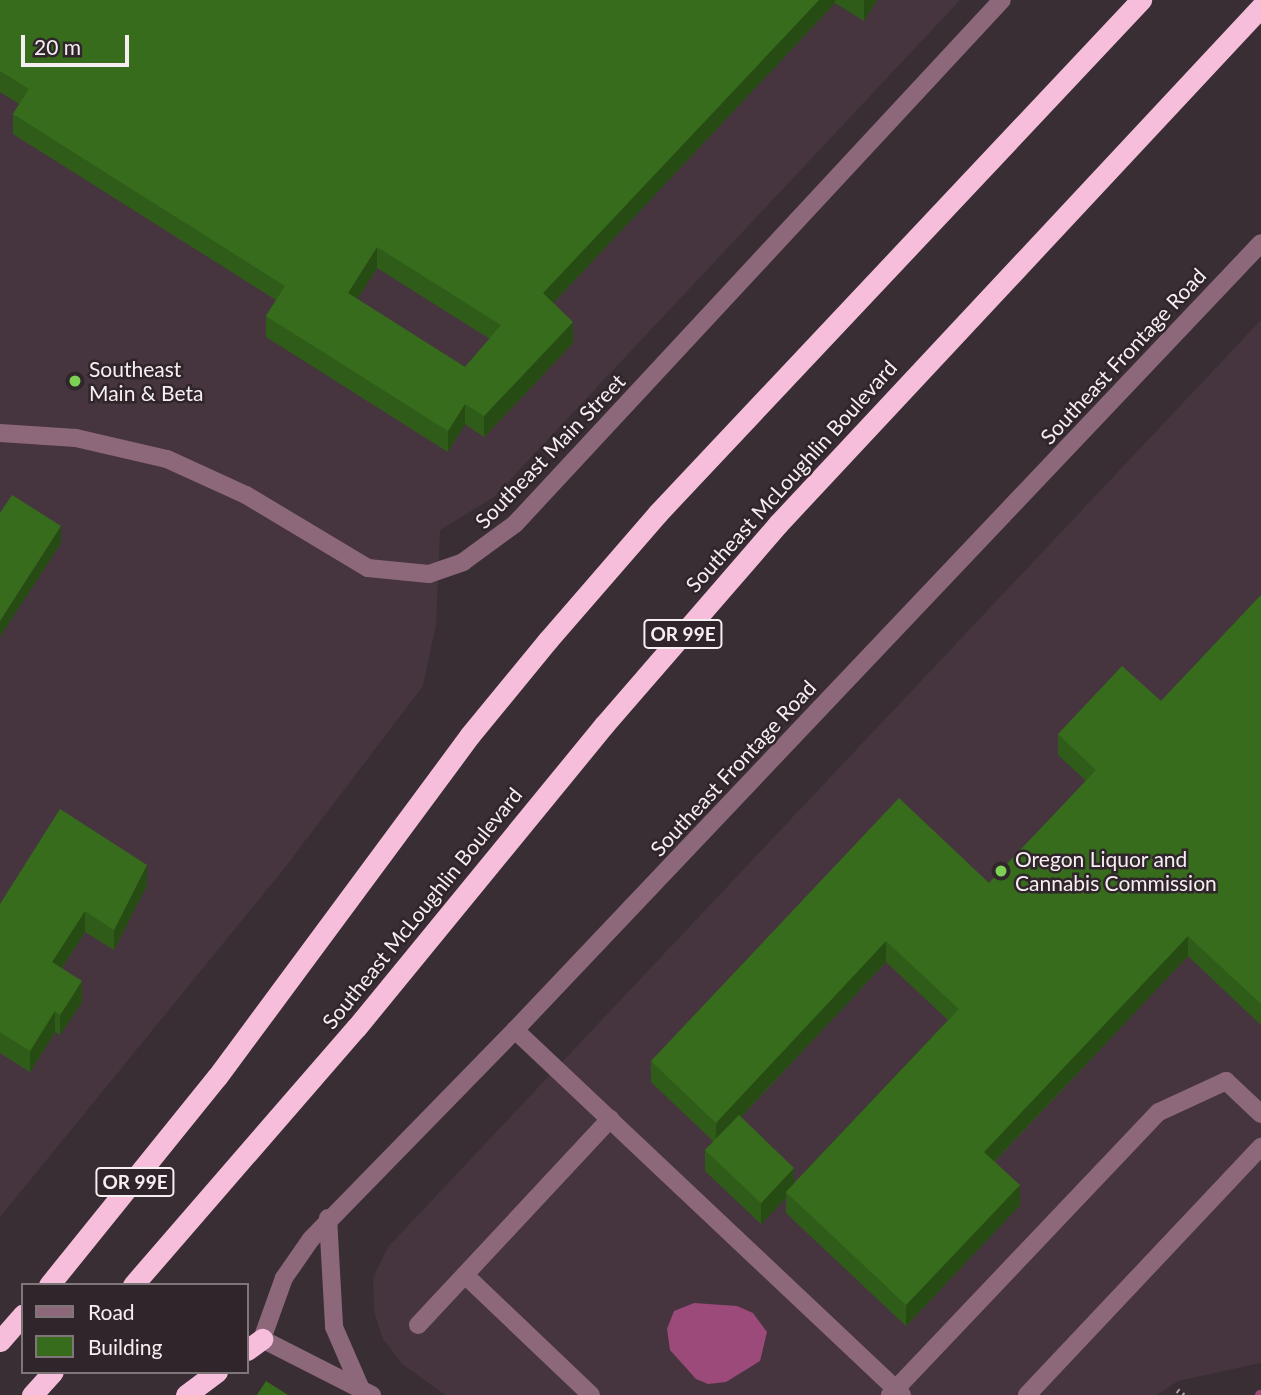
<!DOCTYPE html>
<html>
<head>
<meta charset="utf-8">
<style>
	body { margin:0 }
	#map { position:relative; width:1261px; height:1395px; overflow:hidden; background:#392e34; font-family:Lato,sans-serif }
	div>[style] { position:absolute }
	.built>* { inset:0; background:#46353e }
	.water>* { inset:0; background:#9c4a7a }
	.stream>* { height:10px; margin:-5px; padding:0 5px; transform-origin:5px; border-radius:5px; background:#9c4a7a }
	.minor>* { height:18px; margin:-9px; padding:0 9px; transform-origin:9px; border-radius:9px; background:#8d687b }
	.highway>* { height:21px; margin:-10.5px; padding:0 10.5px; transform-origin:10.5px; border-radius:10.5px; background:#f6bedb }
	.rail>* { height:8px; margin-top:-4px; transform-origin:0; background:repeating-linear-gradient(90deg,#2f252a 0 16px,#a9a0a4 0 32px); box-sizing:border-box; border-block:2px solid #a9a0a4 }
	.wall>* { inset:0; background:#2f5d19 }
	.shaded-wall>* { inset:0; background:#264c14 }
	.building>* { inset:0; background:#376c1d }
	.dots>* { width:19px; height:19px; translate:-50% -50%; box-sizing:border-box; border:4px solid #2f252a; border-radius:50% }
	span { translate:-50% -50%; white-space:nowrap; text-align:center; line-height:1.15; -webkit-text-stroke:5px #2f252a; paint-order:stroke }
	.shield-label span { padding:2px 5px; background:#2f252a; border:2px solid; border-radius:5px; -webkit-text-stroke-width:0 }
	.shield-label { font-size:19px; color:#f6eff2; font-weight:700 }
	.street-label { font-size:21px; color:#f6eff2 }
	.poi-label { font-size:21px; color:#f6eff2 }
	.left { translate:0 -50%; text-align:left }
	.legend { position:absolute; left:21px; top:1283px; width:228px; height:91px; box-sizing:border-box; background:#2f252a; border:2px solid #7f767a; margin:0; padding:9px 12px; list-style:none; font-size:21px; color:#f6eff2 }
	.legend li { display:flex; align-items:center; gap:14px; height:35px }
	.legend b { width:35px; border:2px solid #7f767a }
	.scale { position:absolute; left:21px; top:35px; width:108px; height:32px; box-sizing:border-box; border:4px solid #f6eff2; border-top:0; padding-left:9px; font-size:21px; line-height:24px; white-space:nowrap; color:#f6eff2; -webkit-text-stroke:5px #2f252a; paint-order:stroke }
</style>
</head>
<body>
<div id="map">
	<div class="built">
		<div style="clip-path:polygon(0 0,960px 0,494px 497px,440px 530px,436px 624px,423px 686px,283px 870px,0 1217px)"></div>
		<div style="clip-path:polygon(1261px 320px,1261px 1363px,1178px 1381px,1157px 1395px,445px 1395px,402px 1364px,383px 1339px,374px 1312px,373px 1278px,388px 1247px)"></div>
	</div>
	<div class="water">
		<div style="clip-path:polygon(694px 1303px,737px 1306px,753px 1313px,767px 1332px,760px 1361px,726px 1382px,708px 1384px,696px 1379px,670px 1350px,667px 1329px,674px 1311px)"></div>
	</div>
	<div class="stream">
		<div style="left:1260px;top:1395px;width:1px"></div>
	</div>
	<div class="minor">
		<div style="left:0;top:433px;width:76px;rotate:3.8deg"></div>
		<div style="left:76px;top:438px;width:93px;rotate:13deg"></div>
		<div style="left:167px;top:459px;width:87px;rotate:24.5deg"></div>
		<div style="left:246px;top:495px;width:142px;rotate:30.9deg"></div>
		<div style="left:368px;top:568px;width:61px;rotate:5.6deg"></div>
		<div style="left:429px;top:574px;width:36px;rotate:-19deg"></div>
		<div style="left:463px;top:562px;width:64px;rotate:-36.2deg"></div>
		<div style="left:515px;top:524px;width:715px;rotate:-47.1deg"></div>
		<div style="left:515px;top:1030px;width:532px;rotate:43.32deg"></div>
		<div style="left:328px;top:1218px;width:109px;rotate:86.8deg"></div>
		<div style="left:334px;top:1327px;width:65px;rotate:66.6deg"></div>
		<div style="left:465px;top:1275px;width:174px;rotate:43.6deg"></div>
		<div style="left:418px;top:1325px;width:282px;rotate:-47deg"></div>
		<div style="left:372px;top:1395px;width:123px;rotate:-153deg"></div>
		<div style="left:262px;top:1339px;width:65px;rotate:-70.2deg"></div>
		<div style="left:284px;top:1278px;width:47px;rotate:-55.3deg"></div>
		<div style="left:311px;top:1239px;width:292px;rotate:-45.7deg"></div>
		<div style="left:515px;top:1030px;width:1084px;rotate:-46.53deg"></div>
		<div style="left:890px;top:1395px;width:390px;rotate:-46.5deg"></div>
		<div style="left:1159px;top:1112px;width:74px;rotate:-24.8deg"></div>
		<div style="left:1226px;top:1081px;width:48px;rotate:43.3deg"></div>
		<div style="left:1027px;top:1395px;width:341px;rotate:-46.7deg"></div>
	</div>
	<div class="highway">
		<div style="left:49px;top:1285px;width:267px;rotate:-51.1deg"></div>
		<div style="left:217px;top:1077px;width:425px;rotate:-53.5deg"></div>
		<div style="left:470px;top:735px;width:123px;rotate:-50.6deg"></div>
		<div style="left:548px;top:640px;width:168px;rotate:-49.1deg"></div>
		<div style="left:658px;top:513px;width:705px;rotate:-46.73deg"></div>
		<div style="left:133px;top:1285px;width:340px;rotate:-49.1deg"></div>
		<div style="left:356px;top:1028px;width:392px;rotate:-50.7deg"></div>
		<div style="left:604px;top:725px;width:266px;rotate:-49.1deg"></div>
		<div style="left:778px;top:524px;width:708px;rotate:-46.95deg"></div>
		<div style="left:0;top:1341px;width:35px;rotate:-49deg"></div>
		<div style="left:247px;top:1350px;width:19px;rotate:-36deg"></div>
		<div style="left:32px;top:1395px;width:31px;rotate:-48deg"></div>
		<div style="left:186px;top:1395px;width:39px;rotate:-37deg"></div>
	</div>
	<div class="rail">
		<div style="left:1179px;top:1395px;width:5px;rotate:-53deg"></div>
	</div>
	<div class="wall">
		<div style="clip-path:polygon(evenodd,0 0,877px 0,864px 21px,835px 3px,553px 303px,573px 343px,484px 437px,465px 424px,448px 452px,266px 337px,266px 316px,276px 300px,13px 134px,13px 114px,19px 104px,0 92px,0 0,377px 268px,490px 339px,465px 367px,357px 299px,377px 268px)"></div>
		<div style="clip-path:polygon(evenodd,1261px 595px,1261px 1025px,1188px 956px,995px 1161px,1020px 1205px,906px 1326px,786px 1213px,786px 1198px,761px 1224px,705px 1171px,705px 1150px,714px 1142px,651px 1082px,651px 1061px,989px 883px,1086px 781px,1058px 755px,1058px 734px,1161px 701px,1261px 595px,886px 962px,948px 1020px,794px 1183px,741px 1117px,886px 962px)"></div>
		<div style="clip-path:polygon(147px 885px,114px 950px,85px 932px,62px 968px,82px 1002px,60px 1035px,55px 1032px,30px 1072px,0 1053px,0 904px)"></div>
	</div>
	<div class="shaded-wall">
		<div style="clip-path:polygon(819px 0,835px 0,835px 3px,543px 314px,543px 293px)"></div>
		<div style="clip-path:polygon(864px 0,877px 0,864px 21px)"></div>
		<div style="clip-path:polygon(377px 247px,377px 268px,348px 314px,348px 293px)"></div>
		<div style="clip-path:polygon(573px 322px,573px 343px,484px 437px,484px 416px)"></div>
		<div style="clip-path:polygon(465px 404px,465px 424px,448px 452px,448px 431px)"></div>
		<div style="clip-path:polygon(61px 526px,61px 543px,0 637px,0 621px)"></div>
		<div style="clip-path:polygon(147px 865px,147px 885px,114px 950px,114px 930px)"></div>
		<div style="clip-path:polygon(85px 911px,85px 932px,52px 983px,52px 962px)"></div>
		<div style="clip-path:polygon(1188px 936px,1188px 956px,984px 1172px,984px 1152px)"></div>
		<div style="clip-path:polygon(886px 941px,886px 962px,716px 1143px,716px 1123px)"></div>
		<div style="clip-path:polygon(82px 981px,82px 1002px,60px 1035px,60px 1015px)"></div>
		<div style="clip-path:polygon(55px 1011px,55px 1032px,30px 1072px,30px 1051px)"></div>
		<div style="clip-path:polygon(794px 1168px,794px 1189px,786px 1192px,786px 1198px,761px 1224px,761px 1203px)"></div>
		<div style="clip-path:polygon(1020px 1185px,1020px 1205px,906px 1326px,906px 1305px)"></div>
	</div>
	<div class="building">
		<div style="clip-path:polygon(evenodd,0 0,819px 0,543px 293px,573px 322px,484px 416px,465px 404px,448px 431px,266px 316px,285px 286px,13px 114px,29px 89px,0 71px,0 0,377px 247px,501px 325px,465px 367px,348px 293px,377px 247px)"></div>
		<div style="clip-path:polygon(12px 495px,61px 526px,0 621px,0 513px)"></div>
		<div style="clip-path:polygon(1261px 595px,1261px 1004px,1188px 936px,984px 1152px,1020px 1185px,906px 1305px,786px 1192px,959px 1009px,886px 941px,716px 1123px,651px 1061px,899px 798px,989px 883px,1096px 770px,1058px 734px,1122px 666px,1161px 701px)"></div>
		<div style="clip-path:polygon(60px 809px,147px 865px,114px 930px,85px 911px,52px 962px,82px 981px,60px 1015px,55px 1011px,30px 1051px,0 1032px,0 904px)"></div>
		<div style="clip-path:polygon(739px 1115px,794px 1168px,761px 1203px,705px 1150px)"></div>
		<div style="clip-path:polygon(266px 1381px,288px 1395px,257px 1395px)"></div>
	</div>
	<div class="dots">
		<div style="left:75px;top:381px;background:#7cd155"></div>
		<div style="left:1001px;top:871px;background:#7cd155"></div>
	</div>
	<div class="shield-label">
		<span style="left:683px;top:634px">OR 99E</span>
		<span style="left:135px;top:1182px">OR 99E</span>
	</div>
	<div class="street-label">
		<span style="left:1123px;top:356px;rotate:-47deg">Southeast Frontage Road</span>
		<span style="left:550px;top:451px;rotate:-46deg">Southeast Main Street</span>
		<span style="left:791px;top:476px;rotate:-48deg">Southeast McLoughlin Boulevard</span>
		<span style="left:733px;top:768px;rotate:-47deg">Southeast Frontage Road</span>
		<span style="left:422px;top:908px;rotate:-51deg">Southeast McLoughlin Boulevard</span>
	</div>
	<div class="poi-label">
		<span class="left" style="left:89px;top:381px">Southeast<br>Main &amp; Beta</span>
		<span class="left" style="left:1015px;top:871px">Oregon Liquor and<br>Cannabis Commission</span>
	</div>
	<ul class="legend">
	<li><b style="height:9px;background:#8d687b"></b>Road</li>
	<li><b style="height:19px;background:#376c1d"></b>Building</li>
	</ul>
	<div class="scale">20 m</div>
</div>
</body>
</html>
